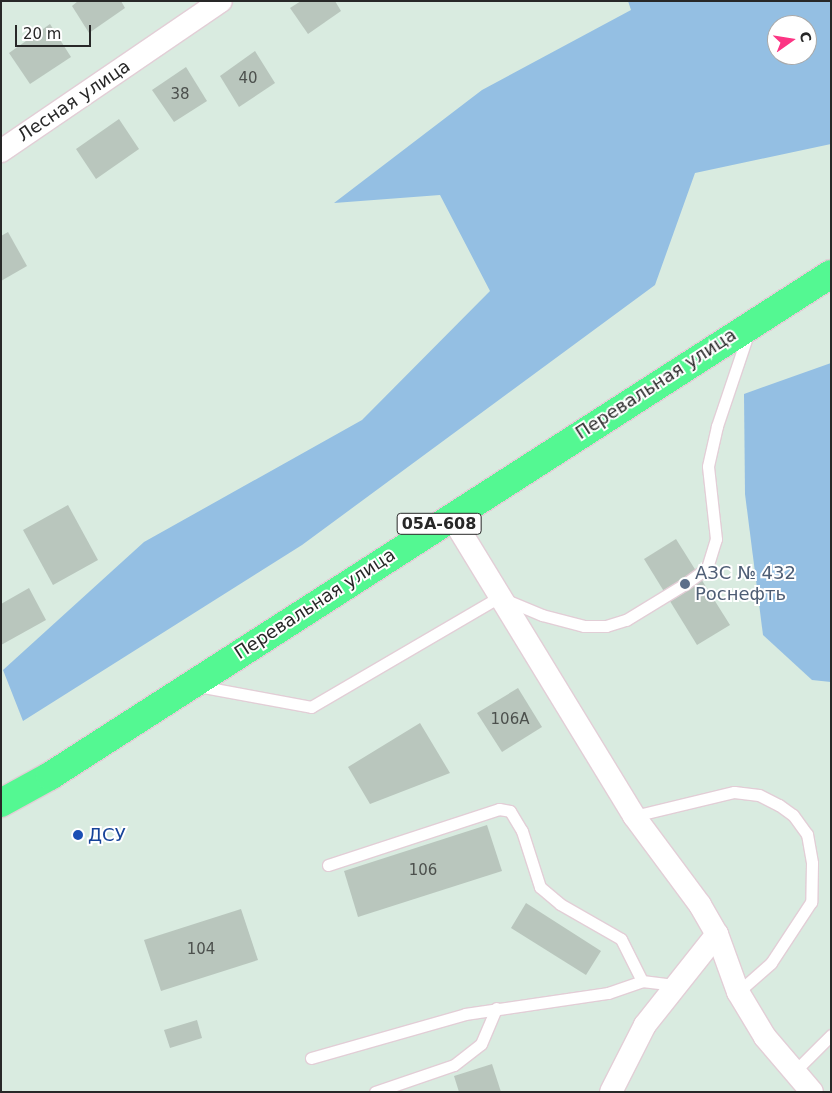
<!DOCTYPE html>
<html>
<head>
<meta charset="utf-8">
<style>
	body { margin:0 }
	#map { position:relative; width:832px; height:1093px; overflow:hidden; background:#d9ebe0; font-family:"DejaVu Sans",sans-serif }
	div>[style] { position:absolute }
	.green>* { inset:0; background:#94bfe3 }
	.building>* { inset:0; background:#b9c6bd }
	.roads { filter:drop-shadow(1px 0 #e2ced6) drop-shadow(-1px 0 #e2ced6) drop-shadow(0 1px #e2ced6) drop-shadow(0 -1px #e2ced6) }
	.service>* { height:11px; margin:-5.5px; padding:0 5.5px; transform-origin:5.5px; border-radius:5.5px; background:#fff }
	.minor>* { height:22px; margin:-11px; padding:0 11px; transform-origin:11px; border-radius:11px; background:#fff }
	.trunk>* { height:28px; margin:-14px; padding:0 14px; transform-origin:14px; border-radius:14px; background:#54f892 }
	.dots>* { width:14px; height:14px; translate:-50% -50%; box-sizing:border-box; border:2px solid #fff; border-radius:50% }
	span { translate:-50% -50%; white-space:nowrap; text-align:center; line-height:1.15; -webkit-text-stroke:4px #fff; paint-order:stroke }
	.number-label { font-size:15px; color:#4c504d }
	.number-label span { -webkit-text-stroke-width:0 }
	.shield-label span { padding:1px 4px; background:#fff; border:1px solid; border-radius:4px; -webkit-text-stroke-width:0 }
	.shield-label { font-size:16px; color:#282828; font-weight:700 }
	.street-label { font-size:18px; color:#282828 }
	.service-label { font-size:18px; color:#4e5e75 }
	.left { translate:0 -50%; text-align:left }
	.transit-label { font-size:18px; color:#164399 }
	.frame { position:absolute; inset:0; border:2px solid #282828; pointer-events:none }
	.north { position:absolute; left:767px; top:15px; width:50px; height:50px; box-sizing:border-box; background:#fff; border:1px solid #a9a9a9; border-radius:50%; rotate:77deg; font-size:14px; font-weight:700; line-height:20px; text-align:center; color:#282828 }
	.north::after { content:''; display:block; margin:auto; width:18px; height:22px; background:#fc3584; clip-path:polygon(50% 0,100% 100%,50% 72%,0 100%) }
	.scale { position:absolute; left:15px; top:25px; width:76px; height:22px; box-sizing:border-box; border:2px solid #282828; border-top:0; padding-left:6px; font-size:15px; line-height:18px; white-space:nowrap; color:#282828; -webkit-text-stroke:4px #fff; paint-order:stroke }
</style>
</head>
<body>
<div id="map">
	<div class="green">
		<div style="clip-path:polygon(evenodd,628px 1px,831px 1px,831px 144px,695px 173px,655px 285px,302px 545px,23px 721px,3px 670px,144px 542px,362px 420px,490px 291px,440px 195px,334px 203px,482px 90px,631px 10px,628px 1px,777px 25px,807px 25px,807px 55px,777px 55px,777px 25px)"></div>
		<div style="clip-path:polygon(831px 363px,831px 682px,812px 680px,763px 635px,745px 494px,744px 394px)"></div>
	</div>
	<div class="building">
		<div style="clip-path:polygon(78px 1px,121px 1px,125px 8px,89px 33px,72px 6px)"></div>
		<div style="clip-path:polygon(301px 1px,335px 1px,341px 11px,308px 34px,290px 8px)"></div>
		<div style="clip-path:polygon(50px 24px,71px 57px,30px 84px,9px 53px)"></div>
		<div style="clip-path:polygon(255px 51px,275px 83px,239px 107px,220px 76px)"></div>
		<div style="clip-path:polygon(186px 67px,207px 101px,174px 122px,152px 90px)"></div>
		<div style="clip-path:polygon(119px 119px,139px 149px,96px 179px,76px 149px)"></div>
		<div style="clip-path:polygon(8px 232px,27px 266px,1px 281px,1px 236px)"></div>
		<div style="clip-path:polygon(68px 505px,98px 560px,53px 585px,23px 530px)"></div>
		<div style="clip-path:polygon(676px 539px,730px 625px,697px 645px,644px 559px)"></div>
		<div style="clip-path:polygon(29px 588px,46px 620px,1px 645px,1px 604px)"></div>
		<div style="clip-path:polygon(518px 688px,542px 727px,502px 752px,477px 713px)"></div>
		<div style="clip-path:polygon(420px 723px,450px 773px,370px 804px,348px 767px)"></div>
		<div style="clip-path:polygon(487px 825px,502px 871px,358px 917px,344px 871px)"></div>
		<div style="clip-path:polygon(526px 903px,601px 951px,586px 975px,511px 928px)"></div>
		<div style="clip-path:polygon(241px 909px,258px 960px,161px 991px,144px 940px)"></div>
		<div style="clip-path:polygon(197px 1020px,202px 1038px,170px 1048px,164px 1030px)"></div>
		<div style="clip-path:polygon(492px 1064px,501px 1092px,459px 1092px,454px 1076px)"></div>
	</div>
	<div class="roads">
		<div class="service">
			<div style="left:198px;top:686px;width:115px;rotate:10.5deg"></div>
			<div style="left:311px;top:707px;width:218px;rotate:-30.3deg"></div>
			<div style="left:499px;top:597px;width:47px;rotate:22.7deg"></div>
			<div style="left:542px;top:615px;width:43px;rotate:14.7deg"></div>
			<div style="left:584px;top:626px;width:22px"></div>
			<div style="left:606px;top:626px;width:21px;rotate:-17deg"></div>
			<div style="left:626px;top:620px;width:69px;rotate:-31.4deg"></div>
			<div style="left:685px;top:584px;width:27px;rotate:-36deg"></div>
			<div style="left:707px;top:568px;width:30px;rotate:-73deg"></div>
			<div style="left:716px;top:539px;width:73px;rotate:-96.3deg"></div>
			<div style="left:708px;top:466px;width:41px;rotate:-77.3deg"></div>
			<div style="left:717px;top:426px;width:100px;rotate:-71.4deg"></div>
			<div style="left:634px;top:816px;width:103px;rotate:-13.5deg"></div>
			<div style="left:734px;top:792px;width:25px;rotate:7deg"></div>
			<div style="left:759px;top:795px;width:22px;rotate:27deg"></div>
			<div style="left:779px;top:805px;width:17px;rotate:36deg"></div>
			<div style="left:793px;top:815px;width:24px;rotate:54deg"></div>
			<div style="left:807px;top:834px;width:29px;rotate:80deg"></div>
			<div style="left:812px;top:863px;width:39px;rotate:91deg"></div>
			<div style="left:811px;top:902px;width:73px;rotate:123.3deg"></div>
			<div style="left:771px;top:963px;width:44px;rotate:138.7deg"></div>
			<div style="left:328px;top:865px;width:180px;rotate:-18.1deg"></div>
			<div style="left:499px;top:809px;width:11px;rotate:10deg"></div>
			<div style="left:510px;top:811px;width:23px;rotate:59deg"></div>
			<div style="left:522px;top:831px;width:59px;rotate:72.2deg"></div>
			<div style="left:540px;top:887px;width:26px;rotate:40deg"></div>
			<div style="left:560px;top:904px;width:70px;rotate:29.8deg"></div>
			<div style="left:621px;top:939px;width:47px;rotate:63.4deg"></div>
			<div style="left:311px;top:1058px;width:160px;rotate:-15.9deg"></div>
			<div style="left:465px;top:1014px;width:145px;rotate:-8.4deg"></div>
			<div style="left:608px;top:993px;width:36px;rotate:-19deg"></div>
			<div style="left:642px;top:981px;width:32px;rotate:7deg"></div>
			<div style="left:795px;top:1071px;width:51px;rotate:-45deg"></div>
			<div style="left:375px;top:1092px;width:83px;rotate:-18.9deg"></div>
			<div style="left:454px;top:1065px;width:34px;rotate:-38deg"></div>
			<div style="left:481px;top:1044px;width:39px;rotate:-67deg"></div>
		</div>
		<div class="minor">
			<div style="left:1px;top:151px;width:266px;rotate:-34.3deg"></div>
			<div style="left:451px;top:516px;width:351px;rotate:58.6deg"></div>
			<div style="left:634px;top:816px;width:111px;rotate:53.4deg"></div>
			<div style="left:700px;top:905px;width:34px;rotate:60deg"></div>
			<div style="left:717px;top:934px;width:62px;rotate:70.1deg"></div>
			<div style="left:738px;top:992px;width:52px;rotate:59deg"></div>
			<div style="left:765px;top:1037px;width:72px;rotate:49.5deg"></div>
			<div style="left:611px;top:1092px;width:75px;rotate:-63.1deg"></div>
			<div style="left:645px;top:1025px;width:116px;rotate:-51.6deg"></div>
		</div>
		<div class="trunk">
			<div style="left:1px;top:803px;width:56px;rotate:-28.9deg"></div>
			<div style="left:50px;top:776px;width:928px;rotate:-32.73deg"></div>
		</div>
	</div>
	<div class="dots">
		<div style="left:685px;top:584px;background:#5c6f8a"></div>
		<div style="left:78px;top:835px;background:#1a4fb4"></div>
	</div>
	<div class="number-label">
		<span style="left:248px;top:79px">40</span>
		<span style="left:180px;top:95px">38</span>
		<span style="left:510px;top:720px">106А</span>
		<span style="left:423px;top:871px">106</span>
		<span style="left:201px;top:950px">104</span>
	</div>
	<div class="shield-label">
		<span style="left:439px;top:524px">05А-608</span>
	</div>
	<div class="street-label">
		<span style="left:74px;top:101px;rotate:-34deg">Лесная улица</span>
		<span style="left:656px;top:384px;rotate:-33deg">Перевальная улица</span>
		<span style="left:315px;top:604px;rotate:-33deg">Перевальная улица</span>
	</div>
	<div class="service-label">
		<span class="left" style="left:695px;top:584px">АЗС № 432<br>Роснефть</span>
	</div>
	<div class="transit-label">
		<span class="left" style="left:88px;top:835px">ДСУ</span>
	</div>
	<div class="frame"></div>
	<div class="north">С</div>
	<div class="scale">20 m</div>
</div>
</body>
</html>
